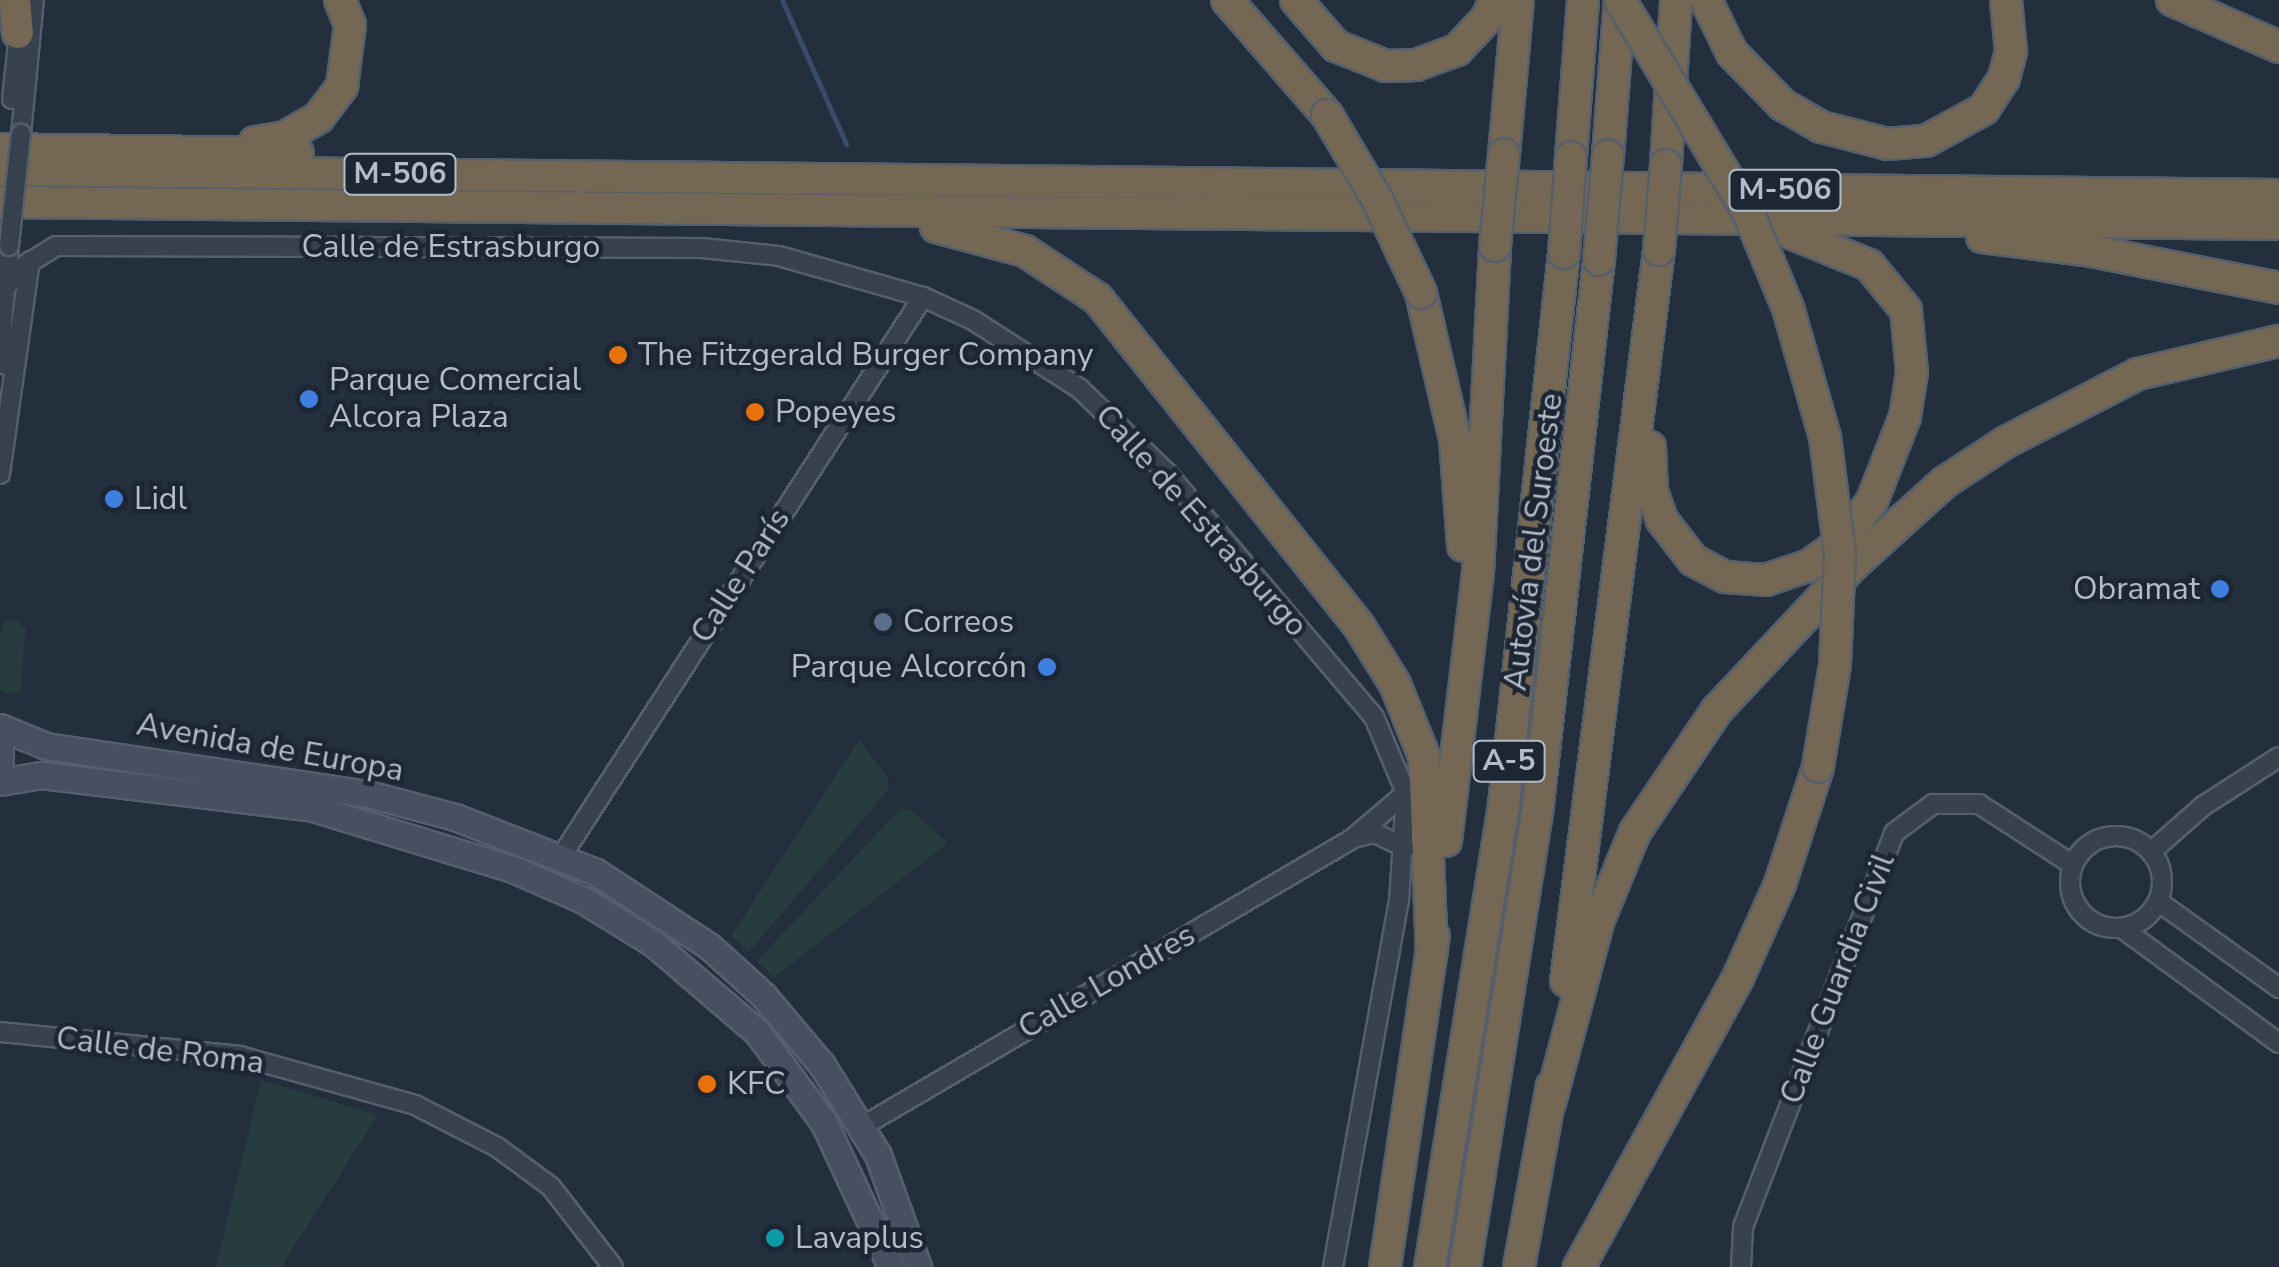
<!DOCTYPE html>
<html>
<head>
<meta charset="utf-8">
<style>
	body { margin:0 }
	#map { position:relative; width:2279px; height:1267px; overflow:hidden; background:#242f3e; font-family:"Nunito Sans",sans-serif }
	div>[style] { position:absolute }
	.green>* { inset:0; background:#263c3f }
	.stream>* { height:5px; margin:-2.5px; padding:0 2.5px; transform-origin:2.5px; border-radius:2.5px; background:#394c67 }
	.roads { filter:drop-shadow(2px 0 #565f6c) drop-shadow(-2px 0 #565f6c) drop-shadow(0 2px #565f6c) drop-shadow(0 -2px #565f6c) }
	.street>* { height:18px; margin:-9px; padding:0 9px; transform-origin:9px; border-radius:9px; background:#38414e }
	.street>.ring { margin:-9px; padding:0; box-sizing:content-box; background:none; border:18px solid #38414e; border-radius:50% }
	.secondary>* { height:25px; margin:-12.5px; padding:0 12.5px; transform-origin:12.5px; border-radius:12.5px; background:#465061 }
	.highway>* { height:30px; margin:-15px; padding:0 15px; transform-origin:15px; border-radius:15px; background:#746855 }
	.bridges { filter:drop-shadow(2px 0 #565f6c) drop-shadow(-2px 0 #565f6c) drop-shadow(0 2px #565f6c) drop-shadow(0 -2px #565f6c) }
	.street-bridge>* { height:18px; margin:-9px; padding:0 9px; transform-origin:9px; border-radius:9px; background:#38414e }
	.highway-bridge>* { height:30px; margin:-15px; padding:0 15px; transform-origin:15px; border-radius:15px; background:#746855 }
	.dots>* { width:28px; height:28px; translate:-50% -50%; box-sizing:border-box; border:5px solid #1d2633; border-radius:50% }
	span { translate:-50% -50%; white-space:nowrap; text-align:center; line-height:1.15; -webkit-text-stroke:9px #1d2633; paint-order:stroke }
	.shield-label span { padding:2px 8px; background:#1d2633; border:2px solid; border-radius:8px; -webkit-text-stroke-width:0 }
	.shield-label { font-size:30px; color:#b4bcc9; font-weight:700 }
	.street-label { font-size:32px; color:#b4bcc9 }
	.poi-label { font-size:32px; color:#b4bcc9 }
	.left { translate:0 -50%; text-align:left }
	.right { translate:-100% -50%; text-align:right }
</style>
</head>
<body>
<div id="map">
	<div class="green">
		<div style="clip-path:polygon(15px 619px,26px 629px,20px 691px,9px 695px,0 690px,0 638px,3px 623px)"></div>
		<div style="clip-path:polygon(859px 740px,888px 778px,889px 789px,749px 952px,731px 936px)"></div>
		<div style="clip-path:polygon(900px 809px,911px 810px,948px 843px,773px 978px,757px 961px)"></div>
		<div style="clip-path:polygon(261px 1080px,378px 1115px,281px 1267px,216px 1267px)"></div>
	</div>
	<div class="stream">
		<div style="left:782px;top:0;width:158px;rotate:66deg"></div>
	</div>
	<div class="roads">
		<div class="street">
			<div style="left:12px;top:99px;width:74px;rotate:-83.8deg"></div>
			<div style="left:21px;top:134px;width:135px;rotate:-84.5deg"></div>
			<div style="left:0;top:297px;width:31px;rotate:-58deg"></div>
			<div style="left:16px;top:271px;width:47px;rotate:-32deg"></div>
			<div style="left:56px;top:246px;width:646px;rotate:0.18deg"></div>
			<div style="left:702px;top:248px;width:77px;rotate:5.9deg"></div>
			<div style="left:779px;top:256px;width:150px;rotate:15.9deg"></div>
			<div style="left:923px;top:297px;width:55px;rotate:24.7deg"></div>
			<div style="left:973px;top:320px;width:127px;rotate:32.8deg"></div>
			<div style="left:1080px;top:389px;width:121px;rotate:44deg"></div>
			<div style="left:1167px;top:473px;width:320px;rotate:49.7deg"></div>
			<div style="left:1374px;top:717px;width:82px;rotate:67.2deg"></div>
			<div style="left:1406px;top:793px;width:107px;rotate:93.7deg"></div>
			<div style="left:1399px;top:900px;width:373px;rotate:100.2deg"></div>
			<div style="left:6px;top:365px;width:42px;rotate:-95.4deg"></div>
			<div style="left:2px;top:323px;width:77px;rotate:-84.8deg"></div>
			<div style="left:0;top:474px;width:215px;rotate:-82deg"></div>
			<div class="ring" style="left:2070px;top:836px;width:74px;height:74px"></div>
			<div style="left:1357px;top:837px;width:18px;rotate:-13deg"></div>
			<div style="left:1375px;top:833px;width:34px;rotate:26deg"></div>
			<div style="left:2152px;top:851px;width:68px;rotate:-41.4deg"></div>
			<div style="left:2203px;top:806px;width:90px;rotate:-32.8deg"></div>
			<div style="left:561px;top:857px;width:667px;rotate:-57.12deg"></div>
			<div style="left:2159px;top:902px;width:148px;rotate:35.6deg"></div>
			<div style="left:2123px;top:929px;width:193px;rotate:36.2deg"></div>
			<div style="left:0;top:1032px;width:241px;rotate:5.7deg"></div>
			<div style="left:240px;top:1056px;width:182px;rotate:15.6deg"></div>
			<div style="left:415px;top:1105px;width:92px;rotate:27.1deg"></div>
			<div style="left:497px;top:1147px;width:67px;rotate:36.5deg"></div>
			<div style="left:551px;top:1187px;width:101px;rotate:52.2deg"></div>
			<div style="left:863px;top:1126px;width:567px;rotate:-30.41deg"></div>
			<div style="left:1352px;top:839px;width:71px;rotate:-40.4deg"></div>
			<div style="left:1741px;top:1267px;width:40px;rotate:-87.1deg"></div>
			<div style="left:1743px;top:1227px;width:422px;rotate:-69deg"></div>
			<div style="left:1894px;top:833px;width:49px;rotate:-36.6deg"></div>
			<div style="left:1933px;top:804px;width:46px"></div>
			<div style="left:1979px;top:804px;width:112px;rotate:33deg"></div>
		</div>
		<div class="secondary">
			<div style="left:0;top:727px;width:50px;rotate:22.4deg"></div>
			<div style="left:46px;top:746px;width:326px;rotate:8.5deg"></div>
			<div style="left:368px;top:794px;width:90px;rotate:14.8deg"></div>
			<div style="left:455px;top:817px;width:151px;rotate:21.3deg"></div>
			<div style="left:596px;top:872px;width:136px;rotate:33.3deg"></div>
			<div style="left:710px;top:947px;width:72px;rotate:42.2deg"></div>
			<div style="left:763px;top:995px;width:92px;rotate:49.9deg"></div>
			<div style="left:822px;top:1065px;width:106px;rotate:58.1deg"></div>
			<div style="left:878px;top:1155px;width:119px;rotate:70.3deg"></div>
			<div style="left:0;top:737px;width:25px;rotate:90deg"></div>
			<div style="left:0;top:782px;width:42px;rotate:-9.7deg"></div>
			<div style="left:41px;top:775px;width:274px;rotate:6.9deg"></div>
			<div style="left:313px;top:808px;width:209px;rotate:17deg"></div>
			<div style="left:513px;top:869px;width:77px;rotate:23.9deg"></div>
			<div style="left:583px;top:900px;width:82px;rotate:31.6deg"></div>
			<div style="left:653px;top:943px;width:137px;rotate:40.6deg"></div>
			<div style="left:757px;top:1032px;width:113px;rotate:53.6deg"></div>
			<div style="left:824px;top:1123px;width:159px;rotate:65deg"></div>
		</div>
		<div class="highway">
			<div style="left:15px;top:0;width:33px;rotate:85deg"></div>
			<div style="left:1227px;top:0;width:152px;rotate:49deg"></div>
			<div style="left:1296px;top:0;width:61px;rotate:49deg"></div>
			<div style="left:1336px;top:46px;width:54px;rotate:21.8deg"></div>
			<div style="left:1386px;top:66px;width:30px;rotate:-2deg"></div>
			<div style="left:1416px;top:65px;width:44px;rotate:-20.1deg"></div>
			<div style="left:1457px;top:50px;width:44px;rotate:-46.8deg"></div>
			<div style="left:1487px;top:18px;width:20px;rotate:-66deg"></div>
			<div style="left:1706px;top:0;width:59px;rotate:63.9deg"></div>
			<div style="left:1732px;top:53px;width:73px;rotate:45.6deg"></div>
			<div style="left:1783px;top:105px;width:44px;rotate:30.1deg"></div>
			<div style="left:1821px;top:127px;width:69px;rotate:14.2deg"></div>
			<div style="left:1888px;top:144px;width:38px;rotate:-5deg"></div>
			<div style="left:1926px;top:141px;width:66px;rotate:-28.9deg"></div>
			<div style="left:1984px;top:109px;width:37px;rotate:-57deg"></div>
			<div style="left:2004px;top:78px;width:28px;rotate:-75deg"></div>
			<div style="left:2011px;top:51px;width:51px;rotate:-95.6deg"></div>
			<div style="left:2172px;top:0;width:117px;rotate:23.7deg"></div>
			<div style="left:255px;top:142px;width:30px;rotate:-9deg"></div>
			<div style="left:285px;top:137px;width:39px;rotate:-30deg"></div>
			<div style="left:319px;top:117px;width:39px;rotate:-53deg"></div>
			<div style="left:342px;top:86px;width:62px;rotate:-82.5deg"></div>
			<div style="left:350px;top:25px;width:27px;rotate:-112deg"></div>
			<div style="left:0;top:149px;width:298px;rotate:0.8deg"></div>
			<div style="left:1504px;top:154px;width:155px;rotate:-84.8deg"></div>
			<div style="left:1608px;top:155px;width:155px;rotate:-85.6deg"></div>
			<div style="left:1571px;top:157px;width:157px;rotate:-85.6deg"></div>
			<div style="left:1666px;top:165px;width:165px;rotate:-86.5deg"></div>
			<div style="left:0;top:170px;width:2279px;rotate:0.63deg"></div>
			<div style="left:0;top:202px;width:2279px;rotate:0.55deg"></div>
			<div style="left:936px;top:227px;width:92px;rotate:15.1deg"></div>
			<div style="left:1025px;top:251px;width:87px;rotate:33.3deg"></div>
			<div style="left:1098px;top:299px;width:418px;rotate:51.4deg"></div>
			<div style="left:1359px;top:626px;width:68px;rotate:58.2deg"></div>
			<div style="left:1395px;top:684px;width:78px;rotate:68.1deg"></div>
			<div style="left:1424px;top:756px;width:196px;rotate:87.7deg"></div>
			<div style="left:1982px;top:237px;width:110px;rotate:7.3deg"></div>
			<div style="left:2091px;top:251px;width:192px;rotate:11.1deg"></div>
			<div style="left:1421px;top:293px;width:150px;rotate:76.9deg"></div>
			<div style="left:1455px;top:439px;width:107px;rotate:85.7deg"></div>
			<div style="left:1650px;top:447px;width:44px;rotate:87.4deg"></div>
			<div style="left:1652px;top:491px;width:31px;rotate:71deg"></div>
			<div style="left:1662px;top:520px;width:51px;rotate:52.2deg"></div>
			<div style="left:1693px;top:560px;width:36px;rotate:28deg"></div>
			<div style="left:1725px;top:577px;width:41px;rotate:4.2deg"></div>
			<div style="left:1766px;top:580px;width:46px;rotate:-18.8deg"></div>
			<div style="left:1810px;top:565px;width:39px;rotate:-36deg"></div>
			<div style="left:1842px;top:542px;width:51px;rotate:-53.8deg"></div>
			<div style="left:1872px;top:501px;width:90px;rotate:-68.6deg"></div>
			<div style="left:1905px;top:417px;width:46px;rotate:-81.2deg"></div>
			<div style="left:1912px;top:372px;width:62px;rotate:-95.5deg"></div>
			<div style="left:1906px;top:310px;width:58px;rotate:-129.4deg"></div>
			<div style="left:1869px;top:265px;width:100px;rotate:-157.8deg"></div>
			<div style="left:1446px;top:841px;width:270px;rotate:-83.2deg"></div>
			<div style="left:1478px;top:573px;width:327px;rotate:-87deg"></div>
			<div style="left:1566px;top:981px;width:737px;rotate:-82.75deg"></div>
			<div style="left:1550px;top:1103px;width:187px;rotate:-75.1deg"></div>
			<div style="left:1598px;top:922px;width:97px;rotate:-67.7deg"></div>
			<div style="left:1635px;top:832px;width:147px;rotate:-56.1deg"></div>
			<div style="left:1717px;top:710px;width:199px;rotate:-46.8deg"></div>
			<div style="left:1853px;top:565px;width:124px;rotate:-42.1deg"></div>
			<div style="left:1945px;top:482px;width:73px;rotate:-33.3deg"></div>
			<div style="left:2006px;top:442px;width:148px;rotate:-27.3deg"></div>
			<div style="left:2138px;top:374px;width:145px;rotate:-13.2deg"></div>
			<div style="left:1385px;top:1267px;width:335px;rotate:-81.6deg"></div>
			<div style="left:1430px;top:1267px;width:469px;rotate:-80.9deg"></div>
			<div style="left:1504px;top:804px;width:554px;rotate:-83.79deg"></div>
			<div style="left:1465px;top:1267px;width:468px;rotate:-81deg"></div>
			<div style="left:1538px;top:805px;width:548px;rotate:-83.61deg"></div>
			<div style="left:1519px;top:1267px;width:184px;rotate:-79.7deg"></div>
			<div style="left:1579px;top:1267px;width:330px;rotate:-61.2deg"></div>
			<div style="left:1738px;top:978px;width:103px;rotate:-65.9deg"></div>
			<div style="left:1780px;top:884px;width:123px;rotate:-72deg"></div>
		</div>
	</div>
	<div class="bridges">
		<div class="street-bridge">
			<div style="left:9px;top:246px;width:113px;rotate:-83.9deg"></div>
		</div>
		<div class="highway-bridge">
			<div style="left:1620px;top:0;width:250px;rotate:58.9deg"></div>
			<div style="left:1749px;top:214px;width:102px;rotate:67.5deg"></div>
			<div style="left:1788px;top:308px;width:134px;rotate:74deg"></div>
			<div style="left:1825px;top:437px;width:118px;rotate:82.7deg"></div>
			<div style="left:1840px;top:554px;width:111px;rotate:92.6deg"></div>
			<div style="left:1835px;top:665px;width:103px;rotate:99.5deg"></div>
			<div style="left:1327px;top:115px;width:98px;rotate:59.2deg"></div>
			<div style="left:1377px;top:199px;width:104px;rotate:64.9deg"></div>
			<div style="left:1495px;top:246px;width:92px;rotate:-84.4deg"></div>
			<div style="left:1659px;top:250px;width:85px;rotate:-85.3deg"></div>
			<div style="left:1564px;top:253px;width:96px;rotate:-85.8deg"></div>
			<div style="left:1599px;top:260px;width:105px;rotate:-85.1deg"></div>
		</div>
	</div>
	<div class="dots">
		<div style="left:618px;top:355px;background:#e8710a"></div>
		<div style="left:309px;top:399px;background:#3f7fe0"></div>
		<div style="left:755px;top:412px;background:#e8710a"></div>
		<div style="left:114px;top:499px;background:#3f7fe0"></div>
		<div style="left:2220px;top:589px;background:#3f7fe0"></div>
		<div style="left:883px;top:622px;background:#5c6f8a"></div>
		<div style="left:1047px;top:667px;background:#3f7fe0"></div>
		<div style="left:707px;top:1084px;background:#e8710a"></div>
		<div style="left:775px;top:1238px;background:#0f9aa8"></div>
	</div>
	<div class="shield-label">
		<span style="left:400px;top:174px">M-506</span>
		<span style="left:1785px;top:190px">M-506</span>
		<span style="left:1509px;top:761px">A-5</span>
	</div>
	<div class="street-label">
		<span style="left:451px;top:247px">Calle de Estrasburgo</span>
		<span style="left:1201px;top:521px;rotate:48deg">Calle de Estrasburgo</span>
		<span style="left:1534px;top:542px;rotate:-83deg">Autovía del Suroeste</span>
		<span style="left:741px;top:576px;rotate:-57deg">Calle París</span>
		<span style="left:270px;top:748px;rotate:10deg">Avenida de Europa</span>
		<span style="left:1838px;top:979px;rotate:-69deg">Calle Guardia Civil</span>
		<span style="left:1107px;top:982px;rotate:-30deg">Calle Londres</span>
		<span style="left:160px;top:1051px;rotate:7deg">Calle de Roma</span>
	</div>
	<div class="poi-label">
		<span class="left" style="left:638px;top:355px">The Fitzgerald Burger Company</span>
		<span class="left" style="left:329px;top:399px">Parque Comercial<br>Alcora Plaza</span>
		<span class="left" style="left:775px;top:412px">Popeyes</span>
		<span class="left" style="left:134px;top:499px">Lidl</span>
		<span class="right" style="left:2200px;top:589px">Obramat</span>
		<span class="left" style="left:903px;top:622px">Correos</span>
		<span class="right" style="left:1027px;top:667px">Parque Alcorcón</span>
		<span class="left" style="left:727px;top:1084px">KFC</span>
		<span class="left" style="left:795px;top:1238px">Lavaplus</span>
	</div>
</div>
</body>
</html>
